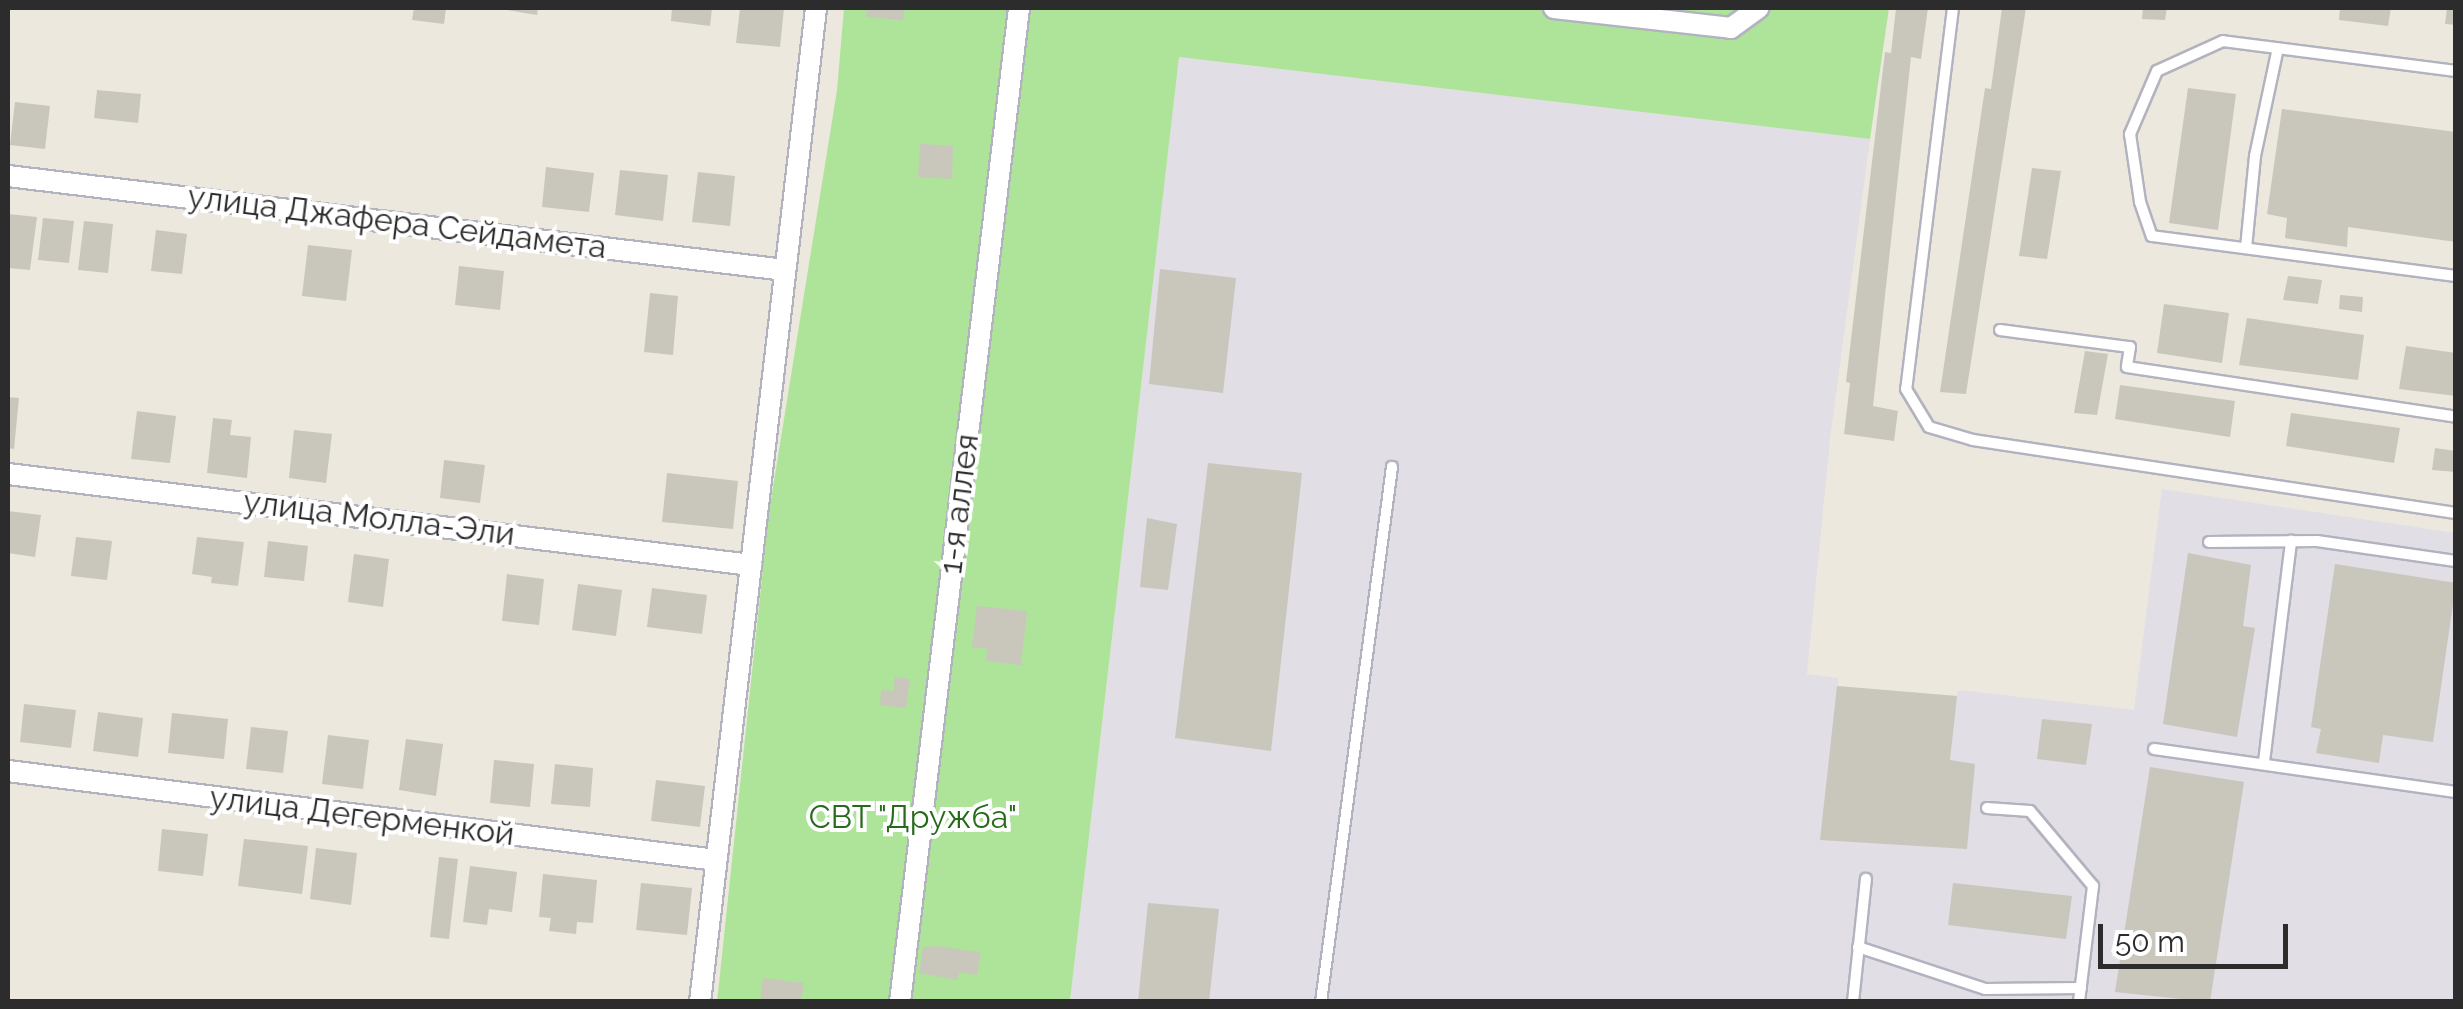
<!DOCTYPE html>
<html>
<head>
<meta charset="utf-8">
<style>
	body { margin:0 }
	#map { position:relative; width:2463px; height:1009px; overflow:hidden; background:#ede8de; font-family:Raleway,sans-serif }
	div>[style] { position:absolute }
	.industrial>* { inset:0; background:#e1dee6 }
	.green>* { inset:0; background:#aee49a }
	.building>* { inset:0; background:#c9c6bc }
	.roads { filter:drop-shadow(2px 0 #b2b3bf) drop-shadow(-2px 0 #b2b3bf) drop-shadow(0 2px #b2b3bf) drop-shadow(0 -2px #b2b3bf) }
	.service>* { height:10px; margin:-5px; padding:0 5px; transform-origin:5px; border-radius:5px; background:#fff }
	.minor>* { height:20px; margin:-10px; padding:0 10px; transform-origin:10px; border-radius:10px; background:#fff }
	span { translate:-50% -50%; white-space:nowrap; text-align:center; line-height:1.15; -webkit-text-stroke:8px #fff; paint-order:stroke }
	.street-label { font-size:32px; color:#2c2c2c }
	.park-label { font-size:32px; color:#256b1a }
	.frame { position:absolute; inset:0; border:10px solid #2c2c2c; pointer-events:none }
	.scale { position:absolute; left:2098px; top:924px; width:190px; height:45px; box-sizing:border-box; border:5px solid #2c2c2c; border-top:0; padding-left:12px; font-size:30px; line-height:35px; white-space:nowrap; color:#2c2c2c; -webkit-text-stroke:8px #fff; paint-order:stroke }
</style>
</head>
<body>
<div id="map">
	<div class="industrial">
		<div style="clip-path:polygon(1179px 57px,1870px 139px,1830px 439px,1807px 674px,1838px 678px,1838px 686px,1956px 696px,1959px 690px,2134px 710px,2162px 489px,2455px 533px,2455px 1001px,1070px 1002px)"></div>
	</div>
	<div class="green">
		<div style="clip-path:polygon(844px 8px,1889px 8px,1870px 139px,1179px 57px,1070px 1001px,717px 1002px,769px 512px,837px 90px)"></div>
	</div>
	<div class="building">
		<div style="clip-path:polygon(414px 8px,446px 8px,444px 24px,412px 20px)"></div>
		<div style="clip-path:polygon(494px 8px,538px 8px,537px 15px)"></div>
		<div style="clip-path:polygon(672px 8px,712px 8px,710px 26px,671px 21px)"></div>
		<div style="clip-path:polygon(740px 8px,784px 8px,780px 47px,736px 43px)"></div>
		<div style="clip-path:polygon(867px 8px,904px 8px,903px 20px,866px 17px)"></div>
		<div style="clip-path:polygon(1896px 8px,1928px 8px,1921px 59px,1911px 57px,1873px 406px,1898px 411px,1894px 441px,1844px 434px,1850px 383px,1846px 382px,1885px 52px,1891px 53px)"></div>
		<div style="clip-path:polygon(2002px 8px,2026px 8px,1966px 394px,1940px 392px,1985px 88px,1991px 89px)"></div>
		<div style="clip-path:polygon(2143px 8px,2167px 8px,2165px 20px,2142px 19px)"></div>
		<div style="clip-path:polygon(2340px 8px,2391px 8px,2388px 26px,2339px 20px)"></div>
		<div style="clip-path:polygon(2447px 8px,2456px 8px,2456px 25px,2445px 24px)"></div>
		<div style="clip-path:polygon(2188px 88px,2236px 94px,2218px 230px,2169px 223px)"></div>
		<div style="clip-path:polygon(97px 90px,141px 94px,138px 123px,94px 118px)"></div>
		<div style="clip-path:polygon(15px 102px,50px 106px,45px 149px,10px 145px)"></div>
		<div style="clip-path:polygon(2282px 109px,2456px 132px,2456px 242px,2348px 227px,2347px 247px,2285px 238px,2287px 218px,2267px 214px)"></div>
		<div style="clip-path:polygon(920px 144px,953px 146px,952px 179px,918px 177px)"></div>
		<div style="clip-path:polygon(546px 167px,594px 173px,589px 212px,542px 207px)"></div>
		<div style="clip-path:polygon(2032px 168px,2061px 171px,2047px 259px,2019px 256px)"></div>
		<div style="clip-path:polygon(620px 170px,668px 175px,663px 221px,615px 215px)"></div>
		<div style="clip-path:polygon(698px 172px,735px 176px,730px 226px,692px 222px)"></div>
		<div style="clip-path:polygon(8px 214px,37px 217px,30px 270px,8px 268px)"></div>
		<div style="clip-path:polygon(43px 218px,74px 221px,69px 263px,38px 260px)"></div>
		<div style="clip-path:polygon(84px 221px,113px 224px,108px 273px,78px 270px)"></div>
		<div style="clip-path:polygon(156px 230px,187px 234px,182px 274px,151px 271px)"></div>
		<div style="clip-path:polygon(308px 245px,352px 250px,346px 301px,302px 296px)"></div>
		<div style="clip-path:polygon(459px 266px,504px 271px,500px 310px,455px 305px)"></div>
		<div style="clip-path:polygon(1160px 269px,1236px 278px,1223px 393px,1149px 384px)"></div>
		<div style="clip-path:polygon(2288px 276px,2322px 280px,2318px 304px,2283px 300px)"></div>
		<div style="clip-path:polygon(650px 293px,678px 296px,673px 355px,644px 352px)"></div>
		<div style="clip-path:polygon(2340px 295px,2363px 297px,2362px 312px,2339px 309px)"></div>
		<div style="clip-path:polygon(2164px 304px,2229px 313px,2222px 363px,2157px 353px)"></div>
		<div style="clip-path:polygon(2247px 318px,2364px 335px,2358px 380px,2239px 365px)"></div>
		<div style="clip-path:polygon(2406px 346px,2456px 353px,2456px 396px,2399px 389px)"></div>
		<div style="clip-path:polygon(2085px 351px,2108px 354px,2097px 415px,2074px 413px)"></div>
		<div style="clip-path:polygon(2120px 385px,2235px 401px,2230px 437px,2115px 419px)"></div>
		<div style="clip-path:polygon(8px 397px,19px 398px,14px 449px,8px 448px)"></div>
		<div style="clip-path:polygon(137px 411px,176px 416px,170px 463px,131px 459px)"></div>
		<div style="clip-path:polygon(2291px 413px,2400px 428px,2394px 463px,2286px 446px)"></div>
		<div style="clip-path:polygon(213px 418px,232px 420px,230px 435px,251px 437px,247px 478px,207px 473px)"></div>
		<div style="clip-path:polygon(294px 430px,332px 434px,326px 483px,289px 478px)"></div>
		<div style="clip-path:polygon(2435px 448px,2456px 451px,2456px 472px,2432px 470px)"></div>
		<div style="clip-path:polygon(444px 460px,485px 465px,480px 503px,440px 498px)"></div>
		<div style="clip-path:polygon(1208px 463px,1302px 473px,1271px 751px,1175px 738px)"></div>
		<div style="clip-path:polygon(667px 473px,738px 481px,733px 529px,662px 522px)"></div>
		<div style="clip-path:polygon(8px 511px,41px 515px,35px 557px,8px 553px)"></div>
		<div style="clip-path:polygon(1147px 518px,1177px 524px,1168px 590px,1140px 587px)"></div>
		<div style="clip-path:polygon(76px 537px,112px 541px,107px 580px,71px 576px)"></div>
		<div style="clip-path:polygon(197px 537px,244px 542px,238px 586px,211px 583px,212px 577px,192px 574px)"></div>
		<div style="clip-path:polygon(268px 541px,308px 546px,304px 581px,264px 577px)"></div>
		<div style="clip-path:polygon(2188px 553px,2251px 565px,2243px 626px,2255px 628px,2237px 737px,2163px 724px)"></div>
		<div style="clip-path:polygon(354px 554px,389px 559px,383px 607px,348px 602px)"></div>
		<div style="clip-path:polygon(2335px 564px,2456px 583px,2433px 742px,2383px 735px,2379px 763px,2316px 753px,2321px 729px,2311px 727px)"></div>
		<div style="clip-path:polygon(507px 574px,544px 579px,539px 625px,502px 621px)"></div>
		<div style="clip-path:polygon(578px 584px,622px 590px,616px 636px,572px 630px)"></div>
		<div style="clip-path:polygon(652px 588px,707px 595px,702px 634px,647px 627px)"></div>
		<div style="clip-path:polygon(977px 606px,1027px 611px,1021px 665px,986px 661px,988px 649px,972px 647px)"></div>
		<div style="clip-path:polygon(895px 677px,910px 679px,906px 708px,880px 705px,881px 690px,893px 691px)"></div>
		<div style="clip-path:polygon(1837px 686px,1957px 696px,1950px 760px,1975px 764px,1967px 849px,1820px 840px)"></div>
		<div style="clip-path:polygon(24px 704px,76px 710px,71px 748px,20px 742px)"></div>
		<div style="clip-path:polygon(98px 712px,143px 718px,138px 757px,93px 751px)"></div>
		<div style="clip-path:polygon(172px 713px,228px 719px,224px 759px,168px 753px)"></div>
		<div style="clip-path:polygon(2042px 719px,2092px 724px,2086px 765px,2037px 759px)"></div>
		<div style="clip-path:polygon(251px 727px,288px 731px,283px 773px,246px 769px)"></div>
		<div style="clip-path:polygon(328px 735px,369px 740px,363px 789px,322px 784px)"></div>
		<div style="clip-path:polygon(406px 739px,443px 744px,436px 796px,399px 790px)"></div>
		<div style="clip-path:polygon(494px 760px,534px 764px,530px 807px,490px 803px)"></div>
		<div style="clip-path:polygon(555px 764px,593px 768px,590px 807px,551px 804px)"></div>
		<div style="clip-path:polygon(2150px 767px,2244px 782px,2210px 1002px,2115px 992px)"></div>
		<div style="clip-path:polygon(656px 780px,705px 786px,700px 827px,651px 821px)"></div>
		<div style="clip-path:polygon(162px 829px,208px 834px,203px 876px,158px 871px)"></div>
		<div style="clip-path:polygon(244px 839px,308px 846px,302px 894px,238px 886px)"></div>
		<div style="clip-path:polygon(316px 848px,357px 853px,351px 905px,310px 899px)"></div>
		<div style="clip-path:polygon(439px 857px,458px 859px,449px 939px,430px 937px)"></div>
		<div style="clip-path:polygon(470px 866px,517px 872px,512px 912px,489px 909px,487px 925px,463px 922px)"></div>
		<div style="clip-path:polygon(543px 874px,597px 880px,593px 923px,577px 922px,576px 934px,549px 931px,551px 918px,539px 917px)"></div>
		<div style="clip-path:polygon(641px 883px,692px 888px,687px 935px,636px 930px)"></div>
		<div style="clip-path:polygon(1953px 883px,2072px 896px,2066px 939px,1948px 925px)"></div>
		<div style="clip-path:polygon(1148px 903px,1219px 909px,1209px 1002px,1138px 1002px)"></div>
		<div style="clip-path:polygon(939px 946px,981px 953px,977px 975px,959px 972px,958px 980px,919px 973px,923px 947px)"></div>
		<div style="clip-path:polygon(763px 978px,804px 983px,801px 1002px,760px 1002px)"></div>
	</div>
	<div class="roads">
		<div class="service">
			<div style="left:1953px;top:8px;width:384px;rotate:97deg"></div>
			<div style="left:1906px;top:389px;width:44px;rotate:58.8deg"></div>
			<div style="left:1929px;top:427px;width:46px;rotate:16.5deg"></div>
			<div style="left:1973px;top:440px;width:488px;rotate:8.6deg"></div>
			<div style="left:2456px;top:71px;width:235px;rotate:-172.7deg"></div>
			<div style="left:2223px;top:41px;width:72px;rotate:155.6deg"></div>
			<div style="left:2157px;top:71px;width:69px;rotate:113.2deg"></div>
			<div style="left:2130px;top:134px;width:69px;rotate:81.6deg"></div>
			<div style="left:2140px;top:202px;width:36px;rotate:71deg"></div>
			<div style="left:2152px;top:236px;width:307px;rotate:7.5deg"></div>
			<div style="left:2246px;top:248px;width:92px;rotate:-84.4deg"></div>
			<div style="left:2255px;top:156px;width:110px;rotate:-78deg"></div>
			<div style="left:2000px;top:330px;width:131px;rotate:7.5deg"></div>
			<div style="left:2130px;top:347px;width:20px;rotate:99deg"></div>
			<div style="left:2127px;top:367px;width:333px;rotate:8.6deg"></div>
			<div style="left:2209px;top:542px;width:108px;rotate:-0.5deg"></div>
			<div style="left:2317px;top:541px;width:140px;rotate:8.2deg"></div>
			<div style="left:2154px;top:749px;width:305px;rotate:8.1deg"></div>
			<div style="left:2264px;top:762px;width:223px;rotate:-83deg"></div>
			<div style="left:1987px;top:808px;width:43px;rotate:4deg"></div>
			<div style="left:2030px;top:811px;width:98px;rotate:50deg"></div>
			<div style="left:2093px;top:886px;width:117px;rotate:96.9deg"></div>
			<div style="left:1858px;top:947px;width:134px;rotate:18.3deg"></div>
			<div style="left:1985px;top:989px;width:96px;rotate:-0.6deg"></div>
			<div style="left:1321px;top:1002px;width:540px;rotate:-82.44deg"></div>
			<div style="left:1853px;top:1002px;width:124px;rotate:-84deg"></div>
		</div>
		<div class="minor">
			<div style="left:1554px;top:8px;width:178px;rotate:6.4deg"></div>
			<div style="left:1731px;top:28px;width:34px;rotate:-36deg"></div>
			<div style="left:8px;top:176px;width:783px;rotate:6.9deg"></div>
			<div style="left:8px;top:474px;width:749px;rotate:6.98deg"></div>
			<div style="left:8px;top:771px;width:714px;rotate:7.16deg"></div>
			<div style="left:700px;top:1002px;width:1001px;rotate:-83.34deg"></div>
			<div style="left:900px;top:1002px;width:1001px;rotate:-83.17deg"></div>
		</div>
	</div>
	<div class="street-label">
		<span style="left:397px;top:222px;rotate:7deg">улица Джафера Сейдамета</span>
		<span style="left:959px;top:504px;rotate:-83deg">1-я аллея</span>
		<span style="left:379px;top:518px;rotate:7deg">улица Молла-Эли</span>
		<span style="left:362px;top:816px;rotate:7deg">улица Дегерменкой</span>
	</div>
	<div class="park-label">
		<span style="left:913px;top:817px">СВТ "Дружба"</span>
	</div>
	<div class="frame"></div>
	<div class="scale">50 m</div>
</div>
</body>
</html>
